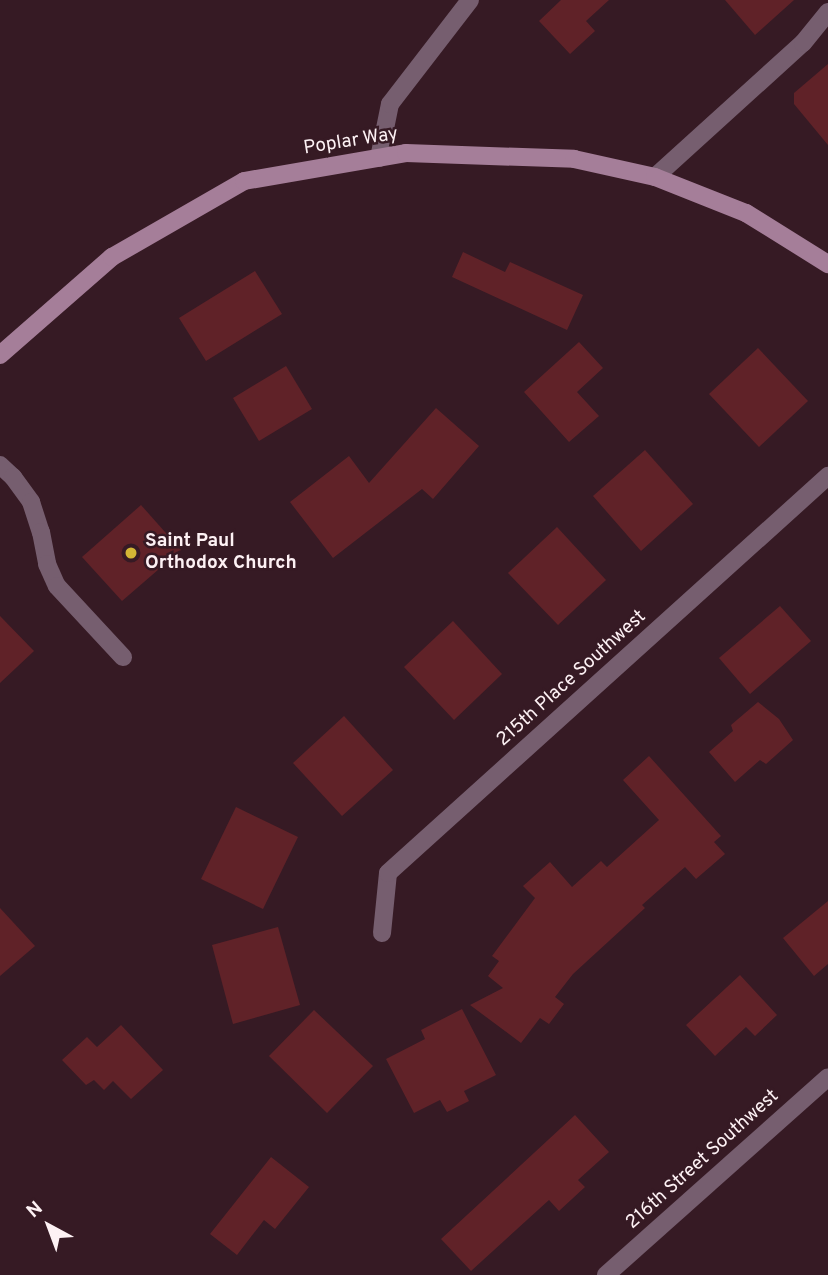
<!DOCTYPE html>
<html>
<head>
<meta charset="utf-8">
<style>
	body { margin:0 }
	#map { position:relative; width:828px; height:1275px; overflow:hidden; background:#361a24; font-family:Overpass,sans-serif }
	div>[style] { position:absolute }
	.building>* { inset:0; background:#602228 }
	.service>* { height:18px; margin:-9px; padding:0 9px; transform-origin:9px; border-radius:9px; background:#765e6f }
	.minor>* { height:18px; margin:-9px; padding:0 9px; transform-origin:9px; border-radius:9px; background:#765e6f }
	.secondary>* { height:18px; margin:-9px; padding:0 9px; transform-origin:9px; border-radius:9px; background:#a57e99 }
	.dots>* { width:19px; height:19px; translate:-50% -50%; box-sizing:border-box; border:4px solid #361a24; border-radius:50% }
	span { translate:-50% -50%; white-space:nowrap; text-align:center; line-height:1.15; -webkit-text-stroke:5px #361a24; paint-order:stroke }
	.street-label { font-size:19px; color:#fdf1f4 }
	.poi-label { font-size:19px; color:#fdf1f4; font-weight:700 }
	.left { translate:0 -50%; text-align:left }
	.north { position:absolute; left:14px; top:1191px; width:70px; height:70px; -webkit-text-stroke:5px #361a24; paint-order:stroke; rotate:319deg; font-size:19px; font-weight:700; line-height:28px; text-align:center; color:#fdf1f4 }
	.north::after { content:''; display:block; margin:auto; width:24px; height:32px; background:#fdf1f4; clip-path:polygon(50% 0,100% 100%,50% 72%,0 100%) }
</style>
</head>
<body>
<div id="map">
	<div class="building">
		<div style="clip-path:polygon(561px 0,609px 0,586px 21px,595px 31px,570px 54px,539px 21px)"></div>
		<div style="clip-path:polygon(725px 0,794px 0,755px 35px)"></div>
		<div style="clip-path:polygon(828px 64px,828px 145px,794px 104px,794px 93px)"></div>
		<div style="clip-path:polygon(463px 252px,505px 272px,510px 262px,583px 295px,567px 330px,452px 277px)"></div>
		<div style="clip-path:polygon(255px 271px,282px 314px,206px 361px,179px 318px)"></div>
		<div style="clip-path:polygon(579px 342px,603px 368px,577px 392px,599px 416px,569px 442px,524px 392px)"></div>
		<div style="clip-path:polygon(758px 348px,808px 401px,759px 447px,709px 394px)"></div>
		<div style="clip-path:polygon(286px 366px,312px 409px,259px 441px,233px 398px)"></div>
		<div style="clip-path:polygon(436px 408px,479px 446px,433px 499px,422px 489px,333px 558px,290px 502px,349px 456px,369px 483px)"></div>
		<div style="clip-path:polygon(645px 450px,693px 504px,641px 551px,593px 496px)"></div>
		<div style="clip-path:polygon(141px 505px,181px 550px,122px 601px,82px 557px)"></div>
		<div style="clip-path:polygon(557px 527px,606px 580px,558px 625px,508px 573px)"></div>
		<div style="clip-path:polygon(780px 606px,811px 641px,750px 694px,719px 658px)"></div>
		<div style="clip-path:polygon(0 616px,34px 651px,0 683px)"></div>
		<div style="clip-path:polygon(453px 621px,502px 674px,454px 720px,404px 667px)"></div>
		<div style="clip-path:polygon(758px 702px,779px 719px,793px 740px,766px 764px,760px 760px,735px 782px,709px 752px,733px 731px,731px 725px)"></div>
		<div style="clip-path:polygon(344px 716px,393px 770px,342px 816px,293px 763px)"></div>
		<div style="clip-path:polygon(649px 756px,721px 836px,714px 842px,725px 854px,696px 879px,685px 867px,642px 905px,645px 908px,573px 974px,555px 997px,564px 1004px,549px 1024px,540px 1018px,521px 1043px,470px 1005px,503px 988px,488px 976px,499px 961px,492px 956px,535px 898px,523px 886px,550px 862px,572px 887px,601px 861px,607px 867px,659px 820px,623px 780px)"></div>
		<div style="clip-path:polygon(236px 807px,298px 837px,263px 909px,201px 879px)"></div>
		<div style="clip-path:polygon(828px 901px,828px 964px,814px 976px,783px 938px)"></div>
		<div style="clip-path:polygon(0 908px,35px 946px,0 976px)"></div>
		<div style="clip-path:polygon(278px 927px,300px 1005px,233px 1024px,212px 945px)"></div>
		<div style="clip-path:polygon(740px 975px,777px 1015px,755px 1036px,746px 1027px,715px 1056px,686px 1025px)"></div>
		<div style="clip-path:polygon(462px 1009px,496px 1075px,464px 1091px,469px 1101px,447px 1112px,440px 1100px,414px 1113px,386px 1059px,425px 1039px,421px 1030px)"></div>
		<div style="clip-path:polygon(314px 1010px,373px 1066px,327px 1113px,269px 1056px)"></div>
		<div style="clip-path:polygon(121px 1025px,163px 1070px,131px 1099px,113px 1081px,104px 1090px,94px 1080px,86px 1085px,62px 1060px,87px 1037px,97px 1047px)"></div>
		<div style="clip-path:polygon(575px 1115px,609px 1152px,578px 1180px,585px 1187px,559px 1211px,549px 1200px,471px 1271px,441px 1239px)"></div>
		<div style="clip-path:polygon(271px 1157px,309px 1187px,275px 1229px,264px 1220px,237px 1255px,210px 1234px)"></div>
	</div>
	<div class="service">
		<div style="left:379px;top:158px;width:55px;rotate:-78.5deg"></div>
		<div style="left:390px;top:104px;width:131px;rotate:-52.4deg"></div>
		<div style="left:655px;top:177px;width:200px;rotate:-42.2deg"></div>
		<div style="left:803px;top:43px;width:40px;rotate:-51deg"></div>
		<div style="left:0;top:465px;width:18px;rotate:43deg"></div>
		<div style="left:13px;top:477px;width:31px;rotate:54deg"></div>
		<div style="left:31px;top:502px;width:32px;rotate:72deg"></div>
		<div style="left:41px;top:532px;width:33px;rotate:79deg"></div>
		<div style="left:47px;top:564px;width:24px;rotate:66deg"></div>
		<div style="left:57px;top:586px;width:97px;rotate:47.1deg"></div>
	</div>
	<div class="minor">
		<div style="left:382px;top:933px;width:60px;rotate:-84.3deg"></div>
		<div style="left:388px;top:873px;width:593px;rotate:-42.06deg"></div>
		<div style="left:606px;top:1275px;width:297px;rotate:-41.7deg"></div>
	</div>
	<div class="secondary">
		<div style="left:0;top:355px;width:149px;rotate:-41.2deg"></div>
		<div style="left:112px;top:257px;width:152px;rotate:-29.9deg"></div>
		<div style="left:244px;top:181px;width:164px;rotate:-9.8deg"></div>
		<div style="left:406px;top:153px;width:168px;rotate:2deg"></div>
		<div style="left:574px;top:159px;width:83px;rotate:12.5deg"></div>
		<div style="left:655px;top:177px;width:98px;rotate:21.6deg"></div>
		<div style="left:746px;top:213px;width:97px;rotate:31.9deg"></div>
	</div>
	<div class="dots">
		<div style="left:131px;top:553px;background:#d3b635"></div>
	</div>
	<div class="street-label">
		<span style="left:351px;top:142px;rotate:-9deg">Poplar Way</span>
		<span style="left:572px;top:679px;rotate:-42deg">215th Place Southwest</span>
		<span style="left:703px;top:1160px;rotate:-42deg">216th Street Southwest</span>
	</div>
	<div class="poi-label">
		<span class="left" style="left:145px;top:553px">Saint Paul<br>Orthodox Church</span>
	</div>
	<div class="north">N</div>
</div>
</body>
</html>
